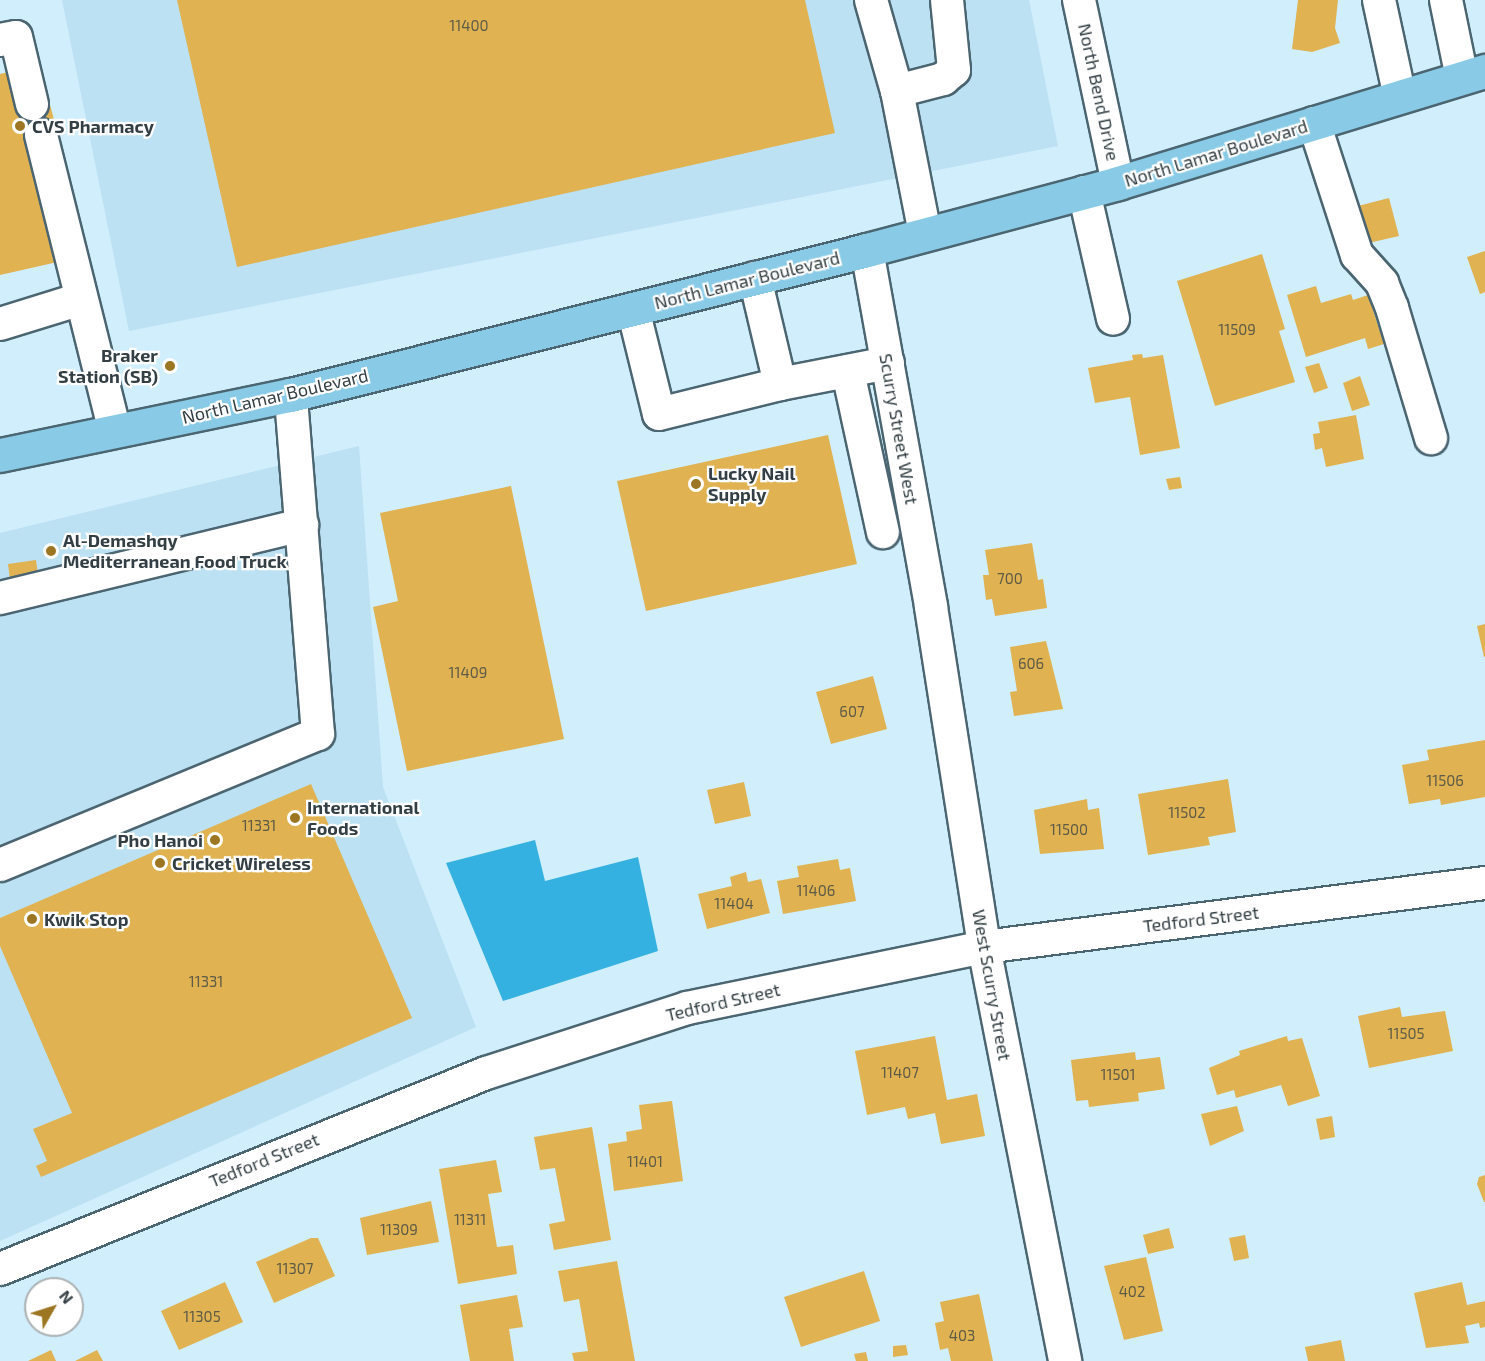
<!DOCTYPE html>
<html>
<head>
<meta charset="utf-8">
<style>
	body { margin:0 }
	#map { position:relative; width:1485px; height:1361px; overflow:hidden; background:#d0eefc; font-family:"Exo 2",sans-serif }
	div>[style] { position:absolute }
	.built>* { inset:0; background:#bce1f2 }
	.water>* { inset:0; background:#35b1e1 }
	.building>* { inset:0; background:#e0b251 }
	.roads { filter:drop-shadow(2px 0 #4b6571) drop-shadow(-2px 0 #4b6571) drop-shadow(0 2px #4b6571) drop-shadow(0 -2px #4b6571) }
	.minor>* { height:32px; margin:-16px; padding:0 16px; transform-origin:16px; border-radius:16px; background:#fff }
	.major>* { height:33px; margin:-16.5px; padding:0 16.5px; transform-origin:16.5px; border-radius:16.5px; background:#89cbe6 }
	.dots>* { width:16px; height:16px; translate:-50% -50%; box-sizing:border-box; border:3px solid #fff; border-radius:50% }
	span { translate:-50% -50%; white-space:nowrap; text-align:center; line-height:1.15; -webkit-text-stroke:4.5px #fff; paint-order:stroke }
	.number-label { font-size:15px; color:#5e5c47 }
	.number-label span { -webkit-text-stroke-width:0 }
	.street-label { font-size:18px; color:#333f44 }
	.poi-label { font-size:18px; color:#333f44; font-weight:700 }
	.left { translate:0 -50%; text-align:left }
	.right { translate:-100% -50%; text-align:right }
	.north { position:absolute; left:24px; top:1277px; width:60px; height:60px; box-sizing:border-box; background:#fff; border:2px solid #adb2b4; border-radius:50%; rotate:51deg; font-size:16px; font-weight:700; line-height:24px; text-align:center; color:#333f44 }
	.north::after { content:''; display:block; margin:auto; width:21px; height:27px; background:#9c7622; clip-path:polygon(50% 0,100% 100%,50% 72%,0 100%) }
</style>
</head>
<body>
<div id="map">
	<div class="built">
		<div style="clip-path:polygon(62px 0,1029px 0,1058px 146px,129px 331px)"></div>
		<div style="clip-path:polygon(359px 446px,383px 787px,476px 1027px,0 1241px,0 533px)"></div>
	</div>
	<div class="water">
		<div style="clip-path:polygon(535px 840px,545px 881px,638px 857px,658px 951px,503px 1001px,446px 863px)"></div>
	</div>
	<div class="building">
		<div style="clip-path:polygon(177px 0,805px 0,835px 133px,237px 267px)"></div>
		<div style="clip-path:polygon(1298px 0,1338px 0,1335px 28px,1340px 43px,1312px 52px,1292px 49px)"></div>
		<div style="clip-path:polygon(17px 70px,26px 106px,49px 101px,57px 131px,33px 137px,62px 261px,0 275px,0 74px)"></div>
		<div style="clip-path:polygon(1389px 198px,1399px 236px,1364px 244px,1354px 207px)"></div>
		<div style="clip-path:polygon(1485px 251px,1485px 292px,1480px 294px,1467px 257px)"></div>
		<div style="clip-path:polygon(1262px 254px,1285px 329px,1279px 331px,1295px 382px,1215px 406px,1177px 281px)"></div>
		<div style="clip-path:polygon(1316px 286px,1321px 303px,1351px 294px,1353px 300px,1368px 295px,1384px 344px,1368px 349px,1365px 338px,1306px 357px,1287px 295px)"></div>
		<div style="clip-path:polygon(1142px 354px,1143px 358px,1163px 355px,1180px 448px,1140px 455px,1130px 397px,1095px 403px,1088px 368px,1133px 360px,1132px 355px)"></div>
		<div style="clip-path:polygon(1319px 363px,1328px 388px,1314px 393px,1305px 367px)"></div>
		<div style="clip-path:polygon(1360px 376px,1370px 405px,1352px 411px,1343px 383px)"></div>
		<div style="clip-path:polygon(1356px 415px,1364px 459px,1326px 467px,1322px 448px,1315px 450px,1313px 434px,1320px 433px,1318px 422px)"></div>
		<div style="clip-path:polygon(828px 435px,857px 564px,646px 611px,617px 481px)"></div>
		<div style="clip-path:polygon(1180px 477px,1182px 488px,1169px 490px,1166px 479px)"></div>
		<div style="clip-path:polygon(511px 486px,564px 739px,407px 771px,373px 607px,398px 601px,380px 513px)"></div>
		<div style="clip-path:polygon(1032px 543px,1038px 580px,1043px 579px,1047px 608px,995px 616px,992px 599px,986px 600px,983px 575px,989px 575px,985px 550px)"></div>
		<div style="clip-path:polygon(36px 560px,38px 575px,10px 579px,8px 564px)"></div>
		<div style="clip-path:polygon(1485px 624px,1485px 657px,1484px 657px,1477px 626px)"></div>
		<div style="clip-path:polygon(1046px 641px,1063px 709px,1014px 716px,1010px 692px,1017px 691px,1010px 647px)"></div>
		<div style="clip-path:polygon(873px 676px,887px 729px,831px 744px,816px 692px)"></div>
		<div style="clip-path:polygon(1485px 740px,1485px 797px,1441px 805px,1440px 799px,1409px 804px,1402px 765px,1429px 760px,1427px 750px)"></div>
		<div style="clip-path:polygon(1228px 779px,1236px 832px,1208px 837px,1210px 845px,1148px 855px,1138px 794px)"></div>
		<div style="clip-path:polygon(744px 782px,751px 816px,715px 824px,707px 790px)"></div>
		<div style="clip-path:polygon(311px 784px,412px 1018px,41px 1177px,36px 1166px,47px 1161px,33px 1129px,72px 1113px,0 946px,0 918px)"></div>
		<div style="clip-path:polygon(1087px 799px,1088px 810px,1099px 808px,1104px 849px,1040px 854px,1034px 810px)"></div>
		<div style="clip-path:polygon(838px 859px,840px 870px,850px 868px,856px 901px,783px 914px,777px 881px,799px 877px,797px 866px)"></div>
		<div style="clip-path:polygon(746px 872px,748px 882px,761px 879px,770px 913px,707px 929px,698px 894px,732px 886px,730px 877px)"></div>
		<div style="clip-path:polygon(1400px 1007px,1402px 1017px,1445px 1011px,1453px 1051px,1369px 1068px,1358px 1016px)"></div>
		<div style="clip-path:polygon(935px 1036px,947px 1100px,977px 1094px,985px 1136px,941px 1144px,935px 1113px,908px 1119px,905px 1107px,867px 1115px,855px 1051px)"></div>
		<div style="clip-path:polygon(1287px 1036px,1288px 1041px,1302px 1038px,1320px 1096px,1288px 1106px,1281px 1085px,1236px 1098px,1234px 1090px,1217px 1095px,1209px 1068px,1240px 1055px,1239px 1051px)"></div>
		<div style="clip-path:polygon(1135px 1052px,1136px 1060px,1160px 1057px,1165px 1089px,1138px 1093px,1139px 1101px,1089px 1107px,1088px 1100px,1076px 1101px,1071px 1060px)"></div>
		<div style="clip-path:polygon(672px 1101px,683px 1181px,614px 1191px,608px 1144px,627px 1141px,626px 1132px,642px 1129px,639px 1105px)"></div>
		<div style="clip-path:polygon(1237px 1106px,1244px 1131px,1210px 1146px,1201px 1114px)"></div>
		<div style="clip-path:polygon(1332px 1116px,1335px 1137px,1320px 1140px,1316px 1119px)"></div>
		<div style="clip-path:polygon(592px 1127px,611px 1240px,554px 1250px,549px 1224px,565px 1221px,555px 1168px,540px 1170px,534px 1137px)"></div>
		<div style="clip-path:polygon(496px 1160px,502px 1192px,488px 1194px,497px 1247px,513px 1245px,517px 1274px,458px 1284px,439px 1169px)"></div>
		<div style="clip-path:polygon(1485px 1175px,1485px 1202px,1484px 1202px,1477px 1184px,1479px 1177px)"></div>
		<div style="clip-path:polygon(431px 1201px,439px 1242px,367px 1255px,360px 1218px)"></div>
		<div style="clip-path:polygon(1169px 1228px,1174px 1248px,1148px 1254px,1143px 1235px)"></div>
		<div style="clip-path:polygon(1245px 1235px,1249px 1258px,1234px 1261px,1229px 1238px)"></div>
		<div style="clip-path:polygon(311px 1238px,318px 1238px,335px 1276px,274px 1303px,256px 1262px)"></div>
		<div style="clip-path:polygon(1146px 1257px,1163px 1331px,1124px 1340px,1104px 1266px)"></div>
		<div style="clip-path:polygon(617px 1261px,635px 1361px,574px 1361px,572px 1353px,588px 1351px,579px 1299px,564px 1302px,558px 1271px)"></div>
		<div style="clip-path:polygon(864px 1271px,880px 1321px,801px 1347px,784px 1297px)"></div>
		<div style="clip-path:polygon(225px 1282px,243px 1322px,179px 1350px,161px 1311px)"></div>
		<div style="clip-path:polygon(1462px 1282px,1467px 1305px,1485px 1301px,1485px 1327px,1480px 1328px,1479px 1323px,1465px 1326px,1469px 1343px,1426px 1348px,1414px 1293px)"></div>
		<div style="clip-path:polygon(979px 1294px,993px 1361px,951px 1361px,948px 1348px,940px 1350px,935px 1323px,944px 1321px,940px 1302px)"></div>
		<div style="clip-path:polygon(517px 1295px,523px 1327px,509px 1329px,514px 1361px,470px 1361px,460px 1305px)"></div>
		<div style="clip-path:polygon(1341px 1340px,1345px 1361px,1308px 1361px,1305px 1347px)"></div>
		<div style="clip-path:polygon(906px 1345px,908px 1355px,893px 1357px,893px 1346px)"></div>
		<div style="clip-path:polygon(51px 1350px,56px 1361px,28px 1361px)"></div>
		<div style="clip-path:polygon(97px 1350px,103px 1361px,75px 1361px)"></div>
		<div style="clip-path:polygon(866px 1352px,868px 1361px,856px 1361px,854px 1354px)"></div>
	</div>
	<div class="roads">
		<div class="minor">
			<div style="left:871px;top:0;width:95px;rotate:74.1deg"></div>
			<div style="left:897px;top:91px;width:146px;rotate:78.9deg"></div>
			<div style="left:1079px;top:0;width:187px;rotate:78deg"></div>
			<div style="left:1379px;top:0;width:99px;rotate:77.8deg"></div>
			<div style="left:1446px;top:0;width:80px;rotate:78.4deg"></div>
			<div style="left:0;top:40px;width:16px;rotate:-11deg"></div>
			<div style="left:16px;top:37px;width:69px;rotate:76.6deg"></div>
			<div style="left:897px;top:91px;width:48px;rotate:-14.6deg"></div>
			<div style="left:943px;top:79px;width:14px;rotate:-39deg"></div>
			<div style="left:954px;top:70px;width:70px;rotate:-95.7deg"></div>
			<div style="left:1314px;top:123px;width:139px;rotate:72deg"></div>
			<div style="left:1357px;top:255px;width:38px;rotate:48deg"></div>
			<div style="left:1382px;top:283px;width:27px;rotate:68deg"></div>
			<div style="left:1392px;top:308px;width:136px;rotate:73.3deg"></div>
			<div style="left:41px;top:135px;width:305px;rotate:76deg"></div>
			<div style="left:1084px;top:192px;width:130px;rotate:77.1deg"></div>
			<div style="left:867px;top:250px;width:363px;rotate:79.8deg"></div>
			<div style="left:931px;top:607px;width:344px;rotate:81.1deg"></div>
			<div style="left:984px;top:947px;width:422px;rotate:78.9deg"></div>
			<div style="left:755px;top:278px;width:109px;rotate:76.7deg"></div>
			<div style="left:633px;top:309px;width:108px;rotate:76.1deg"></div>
			<div style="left:659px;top:414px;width:125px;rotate:-13.9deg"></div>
			<div style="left:780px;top:384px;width:110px;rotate:-11deg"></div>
			<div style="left:0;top:324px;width:85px;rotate:-17.2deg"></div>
			<div style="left:848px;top:372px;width:164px;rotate:77.7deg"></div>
			<div style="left:0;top:598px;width:311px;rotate:-13.6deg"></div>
			<div style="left:0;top:865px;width:344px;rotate:-22.4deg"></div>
			<div style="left:318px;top:734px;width:340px;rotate:-94.6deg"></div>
			<div style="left:0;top:1269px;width:524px;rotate:-21.96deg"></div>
			<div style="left:486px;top:1073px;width:211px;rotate:-17.9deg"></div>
			<div style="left:687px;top:1008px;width:303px;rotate:-11.6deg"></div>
			<div style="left:984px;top:947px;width:505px;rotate:-7.28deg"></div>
		</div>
		<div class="major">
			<div style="left:0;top:455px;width:297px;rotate:-11.7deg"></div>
			<div style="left:291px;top:395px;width:594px;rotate:-14.13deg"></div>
			<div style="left:867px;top:250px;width:260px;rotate:-14.9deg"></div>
			<div style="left:1118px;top:183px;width:384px;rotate:-17deg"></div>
		</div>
	</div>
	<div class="dots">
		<div style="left:20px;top:126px;background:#9c7622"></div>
		<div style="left:170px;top:366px;background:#9c7622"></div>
		<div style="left:696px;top:484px;background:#9c7622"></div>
		<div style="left:51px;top:551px;background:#9c7622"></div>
		<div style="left:295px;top:818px;background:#9c7622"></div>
		<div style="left:215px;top:840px;background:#9c7622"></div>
		<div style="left:160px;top:863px;background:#9c7622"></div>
		<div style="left:32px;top:919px;background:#9c7622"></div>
	</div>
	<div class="number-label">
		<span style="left:469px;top:26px">11400</span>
		<span style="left:1237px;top:330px">11509</span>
		<span style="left:1010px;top:579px">700</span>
		<span style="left:1031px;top:664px">606</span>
		<span style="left:468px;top:673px">11409</span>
		<span style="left:852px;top:712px">607</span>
		<span style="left:1445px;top:781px">11506</span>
		<span style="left:1187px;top:813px">11502</span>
		<span style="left:259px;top:826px">11331</span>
		<span style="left:1069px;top:830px">11500</span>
		<span style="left:816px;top:891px">11406</span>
		<span style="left:734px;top:904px">11404</span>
		<span style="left:206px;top:982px">11331</span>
		<span style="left:1406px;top:1034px">11505</span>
		<span style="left:900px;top:1073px">11407</span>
		<span style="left:1118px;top:1075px">11501</span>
		<span style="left:645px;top:1162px">11401</span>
		<span style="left:470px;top:1220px">11311</span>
		<span style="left:399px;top:1230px">11309</span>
		<span style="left:295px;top:1269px">11307</span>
		<span style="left:1132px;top:1292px">402</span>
		<span style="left:202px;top:1317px">11305</span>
		<span style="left:962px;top:1336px">403</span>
	</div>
	<div class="street-label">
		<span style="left:1099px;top:92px;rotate:78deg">North Bend Drive</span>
		<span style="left:1216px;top:153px;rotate:-17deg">North Lamar Boulevard</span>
		<span style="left:747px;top:280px;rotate:-14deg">North Lamar Boulevard</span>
		<span style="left:275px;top:396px;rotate:-13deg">North Lamar Boulevard</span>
		<span style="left:899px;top:429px;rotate:80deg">Scurry Street West</span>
		<span style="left:1201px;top:919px;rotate:-7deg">Tedford Street</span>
		<span style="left:992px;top:985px;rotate:80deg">West Scurry Street</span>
		<span style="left:723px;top:1002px;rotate:-13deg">Tedford Street</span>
		<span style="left:264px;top:1160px;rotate:-22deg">Tedford Street</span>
	</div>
	<div class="poi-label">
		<span class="left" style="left:32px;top:126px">CVS Pharmacy</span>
		<span class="right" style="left:158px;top:366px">Braker<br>Station (SB)</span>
		<span class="left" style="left:708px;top:484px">Lucky Nail<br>Supply</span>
		<span class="left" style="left:63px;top:551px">Al-Demashqy<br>Mediterranean Food Truck</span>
		<span class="left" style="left:307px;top:818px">International<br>Foods</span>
		<span class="right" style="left:203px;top:840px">Pho Hanoi</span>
		<span class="left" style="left:172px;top:863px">Cricket Wireless</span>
		<span class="left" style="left:44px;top:919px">Kwik Stop</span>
	</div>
	<div class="north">N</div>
</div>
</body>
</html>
